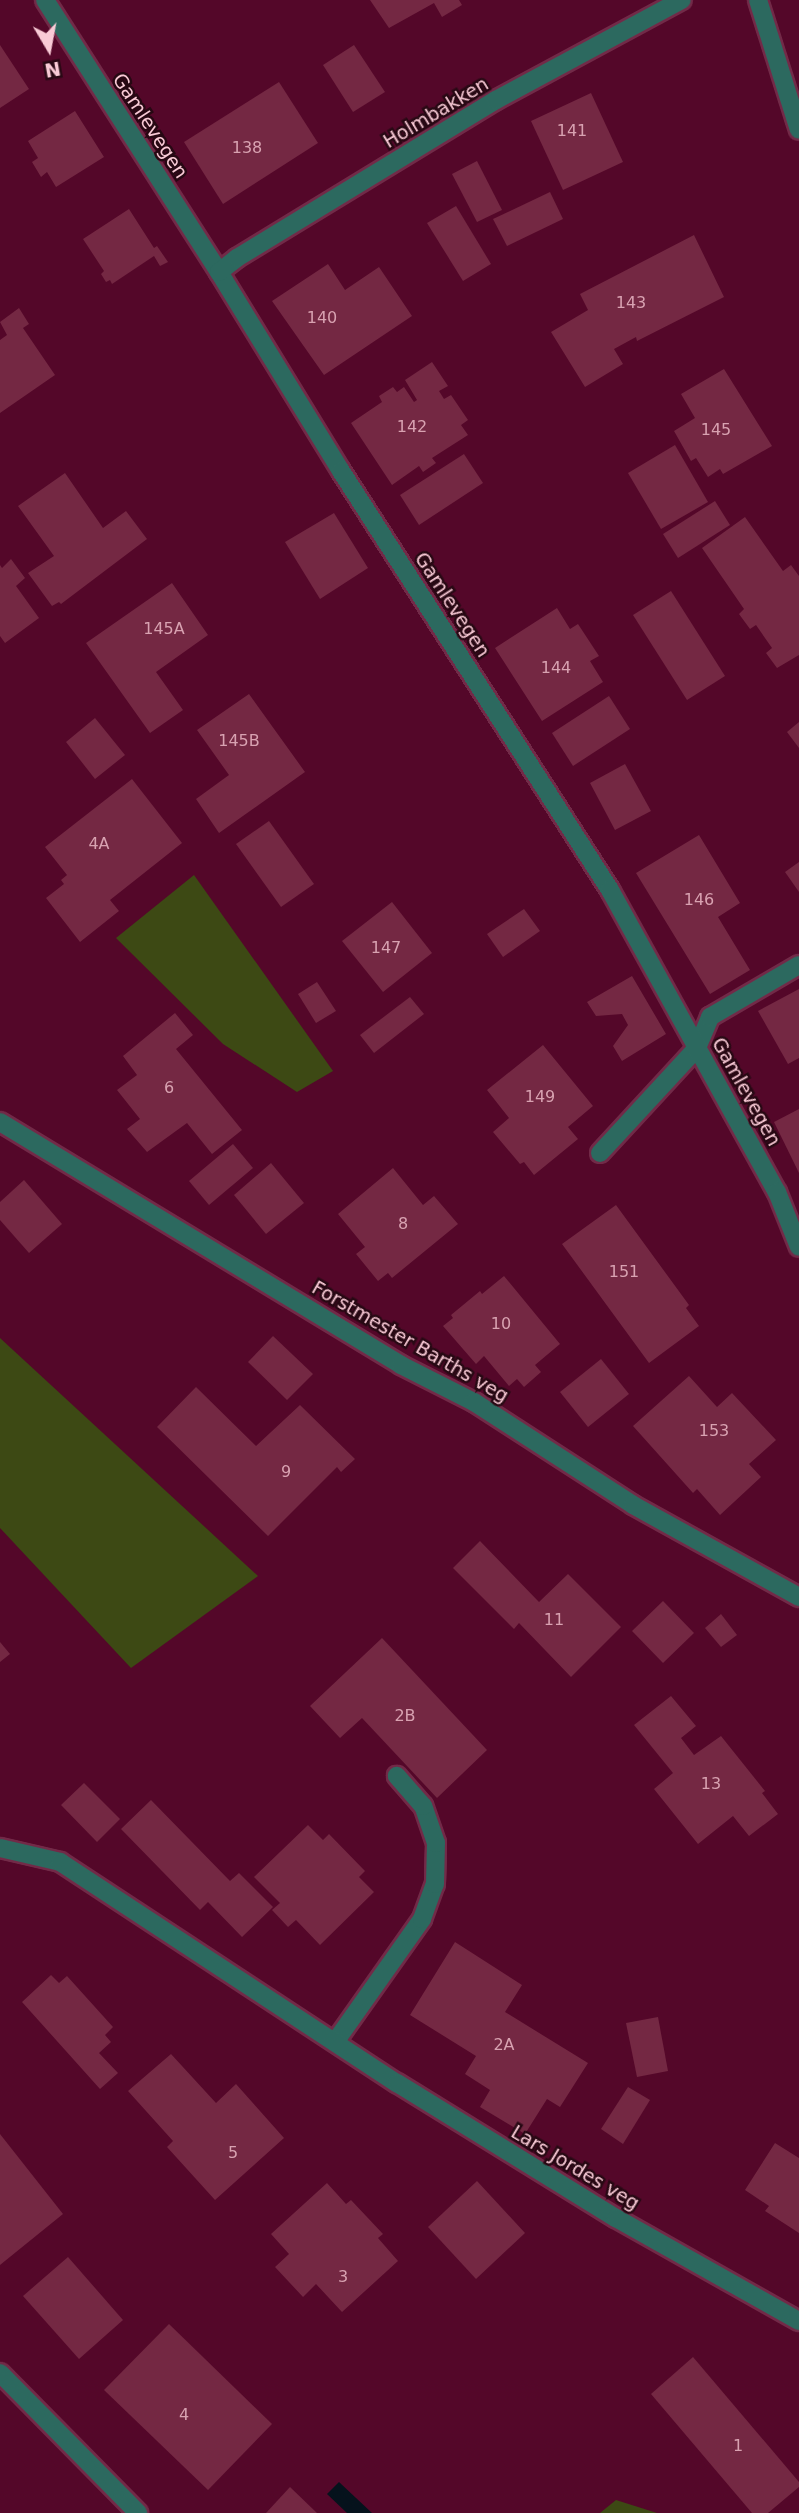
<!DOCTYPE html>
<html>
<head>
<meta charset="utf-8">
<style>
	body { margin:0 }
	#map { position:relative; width:799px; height:2513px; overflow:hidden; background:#540729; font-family:"DejaVu Sans",sans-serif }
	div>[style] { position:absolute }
	.green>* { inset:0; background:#3d4914 }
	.water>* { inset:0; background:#05121c }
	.building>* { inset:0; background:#742843 }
	.roads { filter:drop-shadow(2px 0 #722a48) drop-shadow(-2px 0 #722a48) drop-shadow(0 2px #722a48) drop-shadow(0 -2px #722a48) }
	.service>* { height:18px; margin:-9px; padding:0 9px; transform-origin:9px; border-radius:9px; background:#2c695f }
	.minor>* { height:18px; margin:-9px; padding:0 9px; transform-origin:9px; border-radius:9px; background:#2c695f }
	span { translate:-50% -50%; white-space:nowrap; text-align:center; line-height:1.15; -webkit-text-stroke:5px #270813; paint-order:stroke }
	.number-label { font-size:16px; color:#d8a2b1 }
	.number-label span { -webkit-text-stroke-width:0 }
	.street-label { font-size:19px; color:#f9cad6 }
	.north { position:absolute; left:14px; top:14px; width:70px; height:70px; -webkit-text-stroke:5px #270813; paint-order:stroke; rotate:170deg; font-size:19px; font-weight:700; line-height:28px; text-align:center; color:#f9cad6 }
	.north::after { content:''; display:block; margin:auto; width:24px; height:32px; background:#f9cad6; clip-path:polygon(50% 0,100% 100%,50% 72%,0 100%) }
</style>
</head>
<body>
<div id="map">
	<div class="green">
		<div style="clip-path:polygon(194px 875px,333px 1071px,297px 1092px,223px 1044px,116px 938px)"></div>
		<div style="clip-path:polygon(0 1338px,258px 1576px,131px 1668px,0 1528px)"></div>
		<div style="clip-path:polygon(616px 2500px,657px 2513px,600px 2513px)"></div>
	</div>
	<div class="water">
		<div style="clip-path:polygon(339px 2482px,372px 2513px,347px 2513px,327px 2494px)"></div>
	</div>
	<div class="building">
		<div style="clip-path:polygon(370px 0,459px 0,462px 5px,442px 17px,434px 3px,389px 28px)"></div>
		<div style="clip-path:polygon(0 45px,29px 89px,0 108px)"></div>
		<div style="clip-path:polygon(354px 45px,385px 92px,353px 112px,323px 65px)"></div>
		<div style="clip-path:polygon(279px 82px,318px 143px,223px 204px,184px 142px)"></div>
		<div style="clip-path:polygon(591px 93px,623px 162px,563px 190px,531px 121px)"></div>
		<div style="clip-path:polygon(75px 111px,104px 157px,56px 187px,47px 172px,41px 177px,32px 162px,38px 158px,28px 141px)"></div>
		<div style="clip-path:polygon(477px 161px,502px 210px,477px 222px,452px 174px)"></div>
		<div style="clip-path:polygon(550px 192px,563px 219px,507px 246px,493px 219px)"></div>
		<div style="clip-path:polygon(456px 206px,491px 264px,463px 281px,427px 223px)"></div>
		<div style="clip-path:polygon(129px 209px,154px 248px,157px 246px,168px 262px,160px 266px,154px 256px,112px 284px,110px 280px,106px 282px,101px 274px,104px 271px,83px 239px)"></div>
		<div style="clip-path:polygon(694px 235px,724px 297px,637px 341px,636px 337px,614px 349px,623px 364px,585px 387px,551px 332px,588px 310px,580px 294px)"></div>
		<div style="clip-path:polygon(328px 264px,345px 290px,379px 267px,412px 316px,324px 375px,272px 301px)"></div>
		<div style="clip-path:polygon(19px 308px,29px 324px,23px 328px,55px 375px,0 413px,0 340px,7px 335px,0 322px)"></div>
		<div style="clip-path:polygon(432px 362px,448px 386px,439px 391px,444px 399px,451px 395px,468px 420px,461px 425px,468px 435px,432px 458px,436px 463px,423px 472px,419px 466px,392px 485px,351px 423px,382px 402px,379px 396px,393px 387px,397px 392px,404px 387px,414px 402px,417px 400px,405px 380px)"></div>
		<div style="clip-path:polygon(724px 369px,772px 446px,723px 474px,720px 469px,708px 477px,696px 458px,691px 461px,674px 431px,695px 418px,681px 394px)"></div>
		<div style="clip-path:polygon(675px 445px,708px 502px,661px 529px,628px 473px)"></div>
		<div style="clip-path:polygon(464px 454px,483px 483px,419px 525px,400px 495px)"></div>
		<div style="clip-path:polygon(65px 473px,103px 528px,126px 511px,147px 539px,61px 604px,59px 602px,52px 606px,28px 573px,54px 556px,18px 506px)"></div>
		<div style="clip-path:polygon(715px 501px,730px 525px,678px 558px,663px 534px)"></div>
		<div style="clip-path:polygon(334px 513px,368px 568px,320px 599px,285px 542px)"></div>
		<div style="clip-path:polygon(745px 517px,783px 571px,791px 565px,799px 576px,799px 655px,777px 668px,766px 653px,772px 648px,756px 625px,750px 629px,739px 614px,744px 609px,702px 548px)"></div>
		<div style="clip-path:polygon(11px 559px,25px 578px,16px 586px,39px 618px,5px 643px,0 636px,0 565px,2px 568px)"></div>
		<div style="clip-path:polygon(172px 583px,208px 635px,156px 672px,183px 710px,150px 733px,86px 643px)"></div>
		<div style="clip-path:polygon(671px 591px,725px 676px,687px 700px,633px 615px)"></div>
		<div style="clip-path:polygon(557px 608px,570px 629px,578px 624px,599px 656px,590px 661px,603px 682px,542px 721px,495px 648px)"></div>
		<div style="clip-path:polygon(249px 694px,305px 772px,219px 833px,196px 799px,229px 775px,197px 730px)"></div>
		<div style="clip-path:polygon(609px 696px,630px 729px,573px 766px,552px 733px)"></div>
		<div style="clip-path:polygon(95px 718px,125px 755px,95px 779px,66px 742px)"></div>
		<div style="clip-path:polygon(799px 722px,799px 748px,787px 732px)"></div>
		<div style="clip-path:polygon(625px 764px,651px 811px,615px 830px,590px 783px)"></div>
		<div style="clip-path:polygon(132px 779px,182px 843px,110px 900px,119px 911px,80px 942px,46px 898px,64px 884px,61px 880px,67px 875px,45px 847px)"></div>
		<div style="clip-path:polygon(269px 821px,314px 884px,281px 907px,236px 844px)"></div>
		<div style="clip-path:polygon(699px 835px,740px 903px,718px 917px,750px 970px,710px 994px,636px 873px)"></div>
		<div style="clip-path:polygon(799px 862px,799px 892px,785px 872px)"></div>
		<div style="clip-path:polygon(392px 902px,432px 953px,383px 992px,342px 941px)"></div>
		<div style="clip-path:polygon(524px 909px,540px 931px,503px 957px,487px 934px)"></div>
		<div style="clip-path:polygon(632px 976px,666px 1034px,622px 1061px,613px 1046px,628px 1025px,622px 1014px,596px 1016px,587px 1002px)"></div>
		<div style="clip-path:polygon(317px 982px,336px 1011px,316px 1023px,298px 994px)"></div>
		<div style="clip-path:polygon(799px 989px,799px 1058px,788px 1064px,758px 1011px)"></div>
		<div style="clip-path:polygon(410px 997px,424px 1014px,374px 1053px,360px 1035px)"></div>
		<div style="clip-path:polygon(175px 1013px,193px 1035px,176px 1049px,242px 1130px,212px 1154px,187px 1123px,147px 1152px,127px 1129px,140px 1119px,117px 1090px,137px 1075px,123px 1056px)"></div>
		<div style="clip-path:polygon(543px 1045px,593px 1106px,568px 1127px,578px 1139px,534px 1175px,524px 1162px,520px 1164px,493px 1132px,509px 1118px,487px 1090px)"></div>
		<div style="clip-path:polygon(799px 1109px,799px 1173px,774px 1122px)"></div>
		<div style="clip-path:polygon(233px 1144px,253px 1168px,209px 1205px,189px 1181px)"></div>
		<div style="clip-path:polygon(271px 1163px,304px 1203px,266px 1234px,234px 1195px)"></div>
		<div style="clip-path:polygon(393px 1168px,423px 1205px,434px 1196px,458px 1224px,392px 1278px,388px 1273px,378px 1281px,356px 1254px,365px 1247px,338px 1214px)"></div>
		<div style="clip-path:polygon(24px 1180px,62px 1224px,29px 1253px,0 1220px,0 1202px)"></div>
		<div style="clip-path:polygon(616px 1205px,689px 1305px,686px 1308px,699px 1326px,649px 1363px,562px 1244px)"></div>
		<div style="clip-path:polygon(504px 1276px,560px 1344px,535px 1365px,541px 1372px,524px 1387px,517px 1379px,509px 1386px,484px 1356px,476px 1364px,443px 1326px,453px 1318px,451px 1315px,480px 1291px,482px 1294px)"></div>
		<div style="clip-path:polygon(273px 1336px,313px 1374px,287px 1400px,248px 1362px)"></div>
		<div style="clip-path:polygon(601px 1359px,629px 1394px,588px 1427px,560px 1392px)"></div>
		<div style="clip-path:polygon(689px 1376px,717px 1407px,732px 1393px,776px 1440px,749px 1464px,761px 1477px,720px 1515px,697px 1489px,693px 1493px,633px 1426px)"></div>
		<div style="clip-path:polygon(196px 1387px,256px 1446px,300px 1405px,355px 1459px,341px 1472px,337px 1467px,268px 1536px,157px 1427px)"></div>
		<div style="clip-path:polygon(480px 1541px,539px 1602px,568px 1574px,621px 1627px,571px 1677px,519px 1623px,514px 1629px,453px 1568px)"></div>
		<div style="clip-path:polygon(663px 1601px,694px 1633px,663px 1663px,632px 1631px)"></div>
		<div style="clip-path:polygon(721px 1614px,737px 1635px,721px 1647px,705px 1628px)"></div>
		<div style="clip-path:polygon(382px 1638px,487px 1750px,437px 1798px,362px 1718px,340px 1738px,310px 1706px)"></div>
		<div style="clip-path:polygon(0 1642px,10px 1654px,0 1662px)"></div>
		<div style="clip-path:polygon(671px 1696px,696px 1726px,681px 1738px,694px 1755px,721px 1736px,765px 1791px,762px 1793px,778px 1814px,749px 1836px,733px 1816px,698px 1844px,654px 1789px,673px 1773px,634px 1725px)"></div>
		<div style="clip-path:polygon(84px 1783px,120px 1819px,97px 1842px,61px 1805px)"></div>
		<div style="clip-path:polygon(151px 1800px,230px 1881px,239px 1873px,273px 1907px,242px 1937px,208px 1902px,200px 1910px,121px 1829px)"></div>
		<div style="clip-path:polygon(308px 1825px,323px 1840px,329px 1834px,365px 1871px,359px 1877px,374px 1892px,320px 1945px,296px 1920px,288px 1927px,272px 1910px,280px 1903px,254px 1877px)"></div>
		<div style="clip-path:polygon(455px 1942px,522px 1985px,505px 2012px,588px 2063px,560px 2107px,547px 2099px,525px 2134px,480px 2107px,490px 2090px,465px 2074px,476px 2056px,410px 2015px)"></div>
		<div style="clip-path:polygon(51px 1975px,59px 1983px,67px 1976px,113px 2027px,105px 2035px,111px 2042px,99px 2053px,118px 2073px,100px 2089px,22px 2002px)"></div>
		<div style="clip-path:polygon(658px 2017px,668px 2071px,637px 2077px,626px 2023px)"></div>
		<div style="clip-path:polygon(171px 2054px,216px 2103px,236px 2084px,284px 2138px,215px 2200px,167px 2147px,173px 2141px,128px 2091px)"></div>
		<div style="clip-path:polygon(628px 2087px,650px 2100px,623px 2144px,601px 2129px)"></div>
		<div style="clip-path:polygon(0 2134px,63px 2214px,0 2265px)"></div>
		<div style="clip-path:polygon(775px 2143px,799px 2158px,799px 2233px,765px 2211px,769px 2206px,745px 2190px)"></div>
		<div style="clip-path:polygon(477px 2181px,525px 2233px,476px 2279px,428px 2227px)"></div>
		<div style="clip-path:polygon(327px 2183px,346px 2204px,351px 2200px,383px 2234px,378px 2238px,398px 2261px,342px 2312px,316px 2284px,303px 2297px,275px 2267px,289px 2254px,271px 2234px)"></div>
		<div style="clip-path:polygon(68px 2257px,123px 2320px,79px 2359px,23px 2296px)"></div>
		<div style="clip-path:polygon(169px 2324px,272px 2424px,208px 2490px,104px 2390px)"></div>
		<div style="clip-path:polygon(693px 2357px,799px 2482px,799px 2487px,768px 2513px,752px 2513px,651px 2394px)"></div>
		<div style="clip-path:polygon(290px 2487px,317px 2513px,266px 2513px)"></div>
	</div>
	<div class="roads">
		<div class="service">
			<div style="left:600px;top:1153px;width:143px;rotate:-47.3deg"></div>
			<div style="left:697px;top:1048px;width:34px;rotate:-67deg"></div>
			<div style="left:710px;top:1017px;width:103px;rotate:-30.3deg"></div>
			<div style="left:335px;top:2042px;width:151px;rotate:-54.7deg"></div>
			<div style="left:422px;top:1919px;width:37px;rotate:-70deg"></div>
			<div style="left:435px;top:1884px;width:41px;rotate:-88.6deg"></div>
			<div style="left:436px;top:1843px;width:39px;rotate:-109deg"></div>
			<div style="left:423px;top:1806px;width:40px;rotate:-131deg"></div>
		</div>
		<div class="minor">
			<div style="left:45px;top:0;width:323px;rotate:57.4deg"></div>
			<div style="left:219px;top:272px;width:233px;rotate:58.5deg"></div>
			<div style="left:341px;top:471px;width:498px;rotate:57.3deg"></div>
			<div style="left:610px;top:890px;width:345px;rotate:61.1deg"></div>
			<div style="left:777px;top:1192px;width:59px;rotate:68.2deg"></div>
			<div style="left:758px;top:0;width:136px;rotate:72.5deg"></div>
			<div style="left:219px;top:272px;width:23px;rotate:-38deg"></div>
			<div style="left:237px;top:258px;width:303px;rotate:-31.4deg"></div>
			<div style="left:496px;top:100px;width:211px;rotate:-28.3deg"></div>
			<div style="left:0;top:1122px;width:469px;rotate:31.2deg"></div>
			<div style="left:401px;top:1365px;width:82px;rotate:26.9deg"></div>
			<div style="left:474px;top:1402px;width:189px;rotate:32.9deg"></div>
			<div style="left:633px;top:1505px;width:190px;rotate:29deg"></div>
			<div style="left:0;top:1848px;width:62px;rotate:13.1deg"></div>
			<div style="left:60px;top:1862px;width:403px;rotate:33.3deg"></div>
			<div style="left:397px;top:2083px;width:257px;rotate:31.7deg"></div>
			<div style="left:616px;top:2218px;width:210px;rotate:29.4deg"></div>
			<div style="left:0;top:2373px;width:197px;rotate:45.4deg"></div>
		</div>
	</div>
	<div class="number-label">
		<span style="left:572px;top:131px">141</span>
		<span style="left:247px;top:148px">138</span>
		<span style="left:631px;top:303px">143</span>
		<span style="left:322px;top:318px">140</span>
		<span style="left:412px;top:427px">142</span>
		<span style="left:716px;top:430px">145</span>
		<span style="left:164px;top:629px">145A</span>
		<span style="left:556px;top:668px">144</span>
		<span style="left:239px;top:741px">145B</span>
		<span style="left:99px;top:844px">4A</span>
		<span style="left:699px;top:900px">146</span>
		<span style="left:386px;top:948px">147</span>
		<span style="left:169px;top:1088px">6</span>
		<span style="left:540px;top:1097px">149</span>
		<span style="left:403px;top:1224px">8</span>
		<span style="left:624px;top:1272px">151</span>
		<span style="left:501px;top:1324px">10</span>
		<span style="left:714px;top:1431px">153</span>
		<span style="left:286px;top:1472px">9</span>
		<span style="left:554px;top:1620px">11</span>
		<span style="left:405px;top:1716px">2B</span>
		<span style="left:711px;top:1784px">13</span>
		<span style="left:504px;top:2045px">2A</span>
		<span style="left:233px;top:2153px">5</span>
		<span style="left:343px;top:2277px">3</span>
		<span style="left:184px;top:2415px">4</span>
		<span style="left:738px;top:2446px">1</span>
	</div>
	<div class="street-label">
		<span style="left:436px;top:113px;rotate:-31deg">Holmbakken</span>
		<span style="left:150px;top:126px;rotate:57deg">Gamlevegen</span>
		<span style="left:452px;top:605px;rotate:57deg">Gamlevegen</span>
		<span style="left:746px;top:1092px;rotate:61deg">Gamlevegen</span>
		<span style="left:410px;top:1342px;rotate:30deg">Forstmester Barths veg</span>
		<span style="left:575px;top:2168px;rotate:31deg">Lars Jordes veg</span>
	</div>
	<div class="north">N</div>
</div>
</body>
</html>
